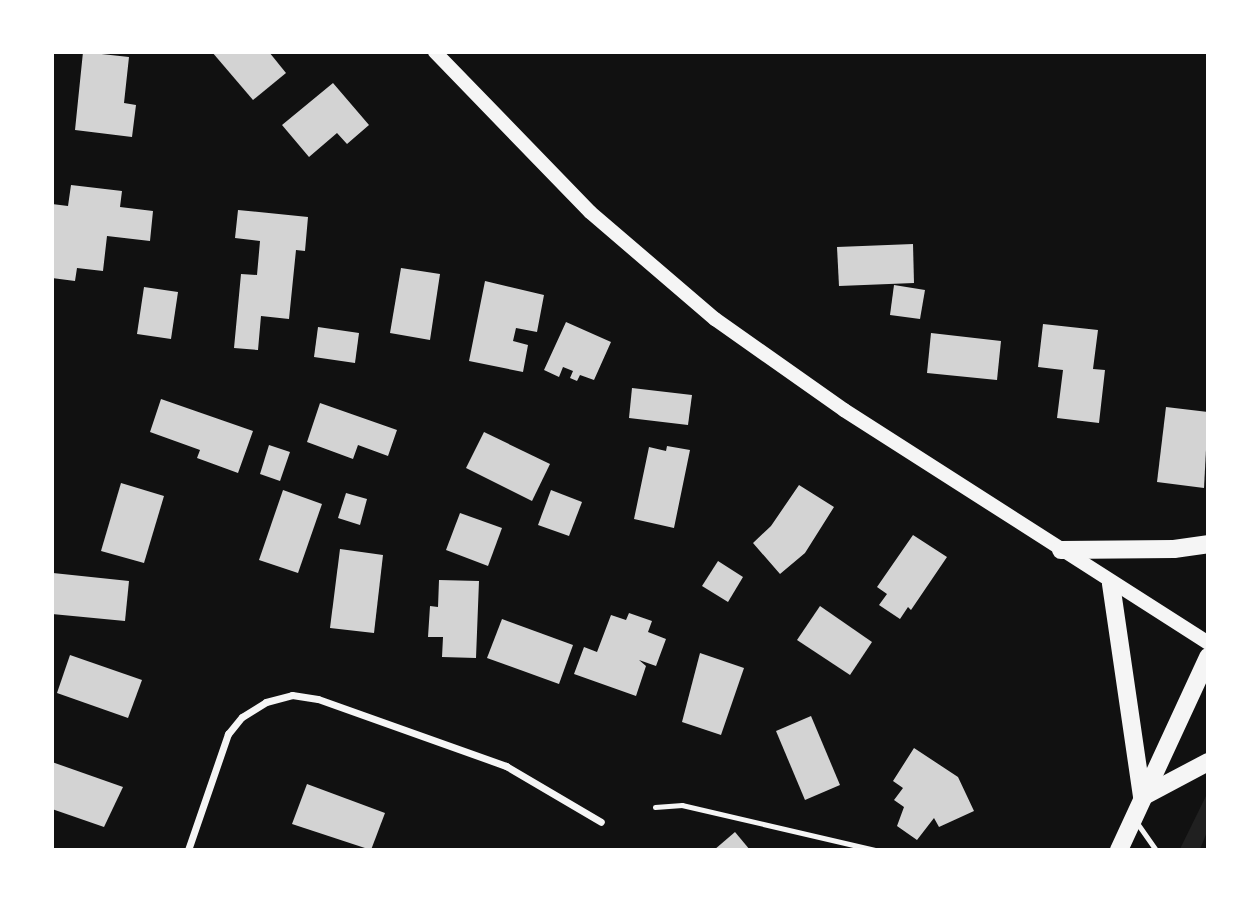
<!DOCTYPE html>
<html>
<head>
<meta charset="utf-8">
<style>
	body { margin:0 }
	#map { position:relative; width:1260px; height:902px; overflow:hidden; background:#111; font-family:"Public Sans",sans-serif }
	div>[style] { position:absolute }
	.green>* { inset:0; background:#202020 }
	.building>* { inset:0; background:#d3d3d3 }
	.path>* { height:4.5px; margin:-2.25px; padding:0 2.25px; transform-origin:2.25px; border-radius:2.25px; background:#f5f5f5 }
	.service>* { height:5px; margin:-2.5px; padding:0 2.5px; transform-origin:2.5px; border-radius:2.5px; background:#f5f5f5 }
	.minor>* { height:7px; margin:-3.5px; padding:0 3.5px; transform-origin:3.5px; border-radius:3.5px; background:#f5f5f5 }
	.secondary>* { height:14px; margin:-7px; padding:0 7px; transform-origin:7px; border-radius:7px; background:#f5f5f5 }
	.primary>* { height:18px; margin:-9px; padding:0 9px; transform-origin:9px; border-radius:9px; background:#f5f5f5 }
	span { translate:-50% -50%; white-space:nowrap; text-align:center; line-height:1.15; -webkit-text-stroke:7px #fff; paint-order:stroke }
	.frame { position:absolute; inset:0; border:54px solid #fff; pointer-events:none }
</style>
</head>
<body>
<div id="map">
	<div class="green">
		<div style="clip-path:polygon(1207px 794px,1207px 832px,1200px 849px,1180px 849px)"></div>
	</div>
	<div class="building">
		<div style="clip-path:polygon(83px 52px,129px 57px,124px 103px,136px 105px,132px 137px,75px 130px)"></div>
		<div style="clip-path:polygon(212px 52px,269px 52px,286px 73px,253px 100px)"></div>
		<div style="clip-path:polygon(333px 83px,369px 125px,347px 144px,337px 133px,309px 157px,282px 125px)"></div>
		<div style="clip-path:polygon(71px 185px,122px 191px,120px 207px,153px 211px,150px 241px,107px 236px,103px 271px,77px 268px,75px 281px,52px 278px,52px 204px,68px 206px)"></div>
		<div style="clip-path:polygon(238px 210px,308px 217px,305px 251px,296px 250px,289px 319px,261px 316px,258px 350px,234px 348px,241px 274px,257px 275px,260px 241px,235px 238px)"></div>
		<div style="clip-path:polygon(913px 244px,914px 283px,839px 286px,837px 247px)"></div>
		<div style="clip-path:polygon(401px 268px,440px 274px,430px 340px,390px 333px)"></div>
		<div style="clip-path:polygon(485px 281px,544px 295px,537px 332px,516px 328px,513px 341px,528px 345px,523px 372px,469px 361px)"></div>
		<div style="clip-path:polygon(894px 285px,925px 290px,920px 319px,890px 315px)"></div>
		<div style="clip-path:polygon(144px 287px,178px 292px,171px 339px,137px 334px)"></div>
		<div style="clip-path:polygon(566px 322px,611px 342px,594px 380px,580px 375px,577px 381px,570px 378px,573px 371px,563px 367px,559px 377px,544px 370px)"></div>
		<div style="clip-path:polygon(1043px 324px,1098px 330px,1093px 369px,1105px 370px,1099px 423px,1057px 418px,1063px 370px,1038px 367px)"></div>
		<div style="clip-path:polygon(318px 327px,359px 333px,355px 363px,314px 357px)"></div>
		<div style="clip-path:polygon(931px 333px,1001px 341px,997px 380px,927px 373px)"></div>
		<div style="clip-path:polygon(632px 388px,692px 395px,688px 425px,629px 418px)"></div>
		<div style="clip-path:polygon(161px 399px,253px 431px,238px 473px,197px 458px,200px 450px,150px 432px)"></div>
		<div style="clip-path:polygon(320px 403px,397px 430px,388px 456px,358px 445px,353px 459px,307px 442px)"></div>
		<div style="clip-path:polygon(1166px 407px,1208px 412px,1204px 488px,1157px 482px)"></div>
		<div style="clip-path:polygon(484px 432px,550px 464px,532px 501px,466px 468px)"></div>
		<div style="clip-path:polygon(269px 445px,290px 452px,280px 481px,260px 474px)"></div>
		<div style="clip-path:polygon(667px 446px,690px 450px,674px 528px,634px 519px,649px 447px,666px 451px)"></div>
		<div style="clip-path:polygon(121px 483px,164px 496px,144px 563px,101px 551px)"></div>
		<div style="clip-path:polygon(799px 485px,834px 507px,805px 553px,780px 574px,753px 543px,771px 526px)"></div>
		<div style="clip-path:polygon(283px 490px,322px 504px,298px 573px,259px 560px)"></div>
		<div style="clip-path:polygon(551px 490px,582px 502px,569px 536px,538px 525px)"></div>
		<div style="clip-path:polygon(346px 493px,367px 499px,360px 525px,338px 518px)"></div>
		<div style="clip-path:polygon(460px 513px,502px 528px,488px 566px,446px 550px)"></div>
		<div style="clip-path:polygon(913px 535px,947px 557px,911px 610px,908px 607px,900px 619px,879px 605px,887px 594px,877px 587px)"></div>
		<div style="clip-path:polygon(340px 549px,383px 555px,374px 633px,330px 628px)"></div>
		<div style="clip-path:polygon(718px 561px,743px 577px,728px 602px,702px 586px)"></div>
		<div style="clip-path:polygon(53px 573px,129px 581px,125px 621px,52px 614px)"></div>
		<div style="clip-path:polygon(439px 580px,479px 581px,476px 658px,442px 657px,443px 637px,428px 637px,430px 606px,438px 607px)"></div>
		<div style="clip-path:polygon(820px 606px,872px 642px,850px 675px,797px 640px)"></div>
		<div style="clip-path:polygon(629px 613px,652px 621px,648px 632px,666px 639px,656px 666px,639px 660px,646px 666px,636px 696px,574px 674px,584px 647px,597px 652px,611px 615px,626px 620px)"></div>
		<div style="clip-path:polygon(502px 619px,573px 645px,559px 684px,487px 658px)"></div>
		<div style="clip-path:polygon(700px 653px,744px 668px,721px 735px,682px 722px)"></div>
		<div style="clip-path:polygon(70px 655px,142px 680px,128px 718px,57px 693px)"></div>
		<div style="clip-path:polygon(811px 716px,840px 785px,805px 800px,776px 731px)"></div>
		<div style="clip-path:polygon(914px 748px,958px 777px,974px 811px,939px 827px,934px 818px,917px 840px,897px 826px,904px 807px,894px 800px,903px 788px,893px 781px)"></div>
		<div style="clip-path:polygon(52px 762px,123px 787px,104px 827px,52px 809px)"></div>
		<div style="clip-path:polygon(307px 784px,385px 813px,371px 850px,292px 824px)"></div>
		<div style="clip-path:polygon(735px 832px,750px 850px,714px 850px)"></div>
	</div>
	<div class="path">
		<div style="left:655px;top:807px;width:27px;rotate:-4deg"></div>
		<div style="left:682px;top:805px;width:199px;rotate:13.1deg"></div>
	</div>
	<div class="service">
		<div style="left:1137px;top:823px;width:33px;rotate:55deg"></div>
	</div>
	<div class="minor">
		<div style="left:188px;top:850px;width:123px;rotate:-71deg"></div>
		<div style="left:228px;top:734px;width:22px;rotate:-51deg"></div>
		<div style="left:242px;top:717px;width:28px;rotate:-32deg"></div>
		<div style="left:266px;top:702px;width:27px;rotate:-15deg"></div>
		<div style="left:292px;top:695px;width:26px;rotate:9deg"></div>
		<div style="left:318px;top:699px;width:200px;rotate:19.6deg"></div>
		<div style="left:506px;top:766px;width:110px;rotate:30.5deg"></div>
	</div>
	<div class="secondary">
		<div style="left:435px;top:52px;width:223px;rotate:45.9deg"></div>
		<div style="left:590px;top:212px;width:165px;rotate:40.6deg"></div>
		<div style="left:715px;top:319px;width:158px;rotate:35.2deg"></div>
		<div style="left:844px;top:410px;width:432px;rotate:32.6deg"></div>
	</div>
	<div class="primary">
		<div style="left:1061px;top:550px;width:113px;rotate:-0.5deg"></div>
		<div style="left:1174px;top:549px;width:34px;rotate:-8deg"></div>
		<div style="left:1111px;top:584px;width:215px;rotate:81.7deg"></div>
		<div style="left:1142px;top:797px;width:75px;rotate:-27.9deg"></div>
		<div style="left:1119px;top:850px;width:213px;rotate:-65.2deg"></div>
	</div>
	<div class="frame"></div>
</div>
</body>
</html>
